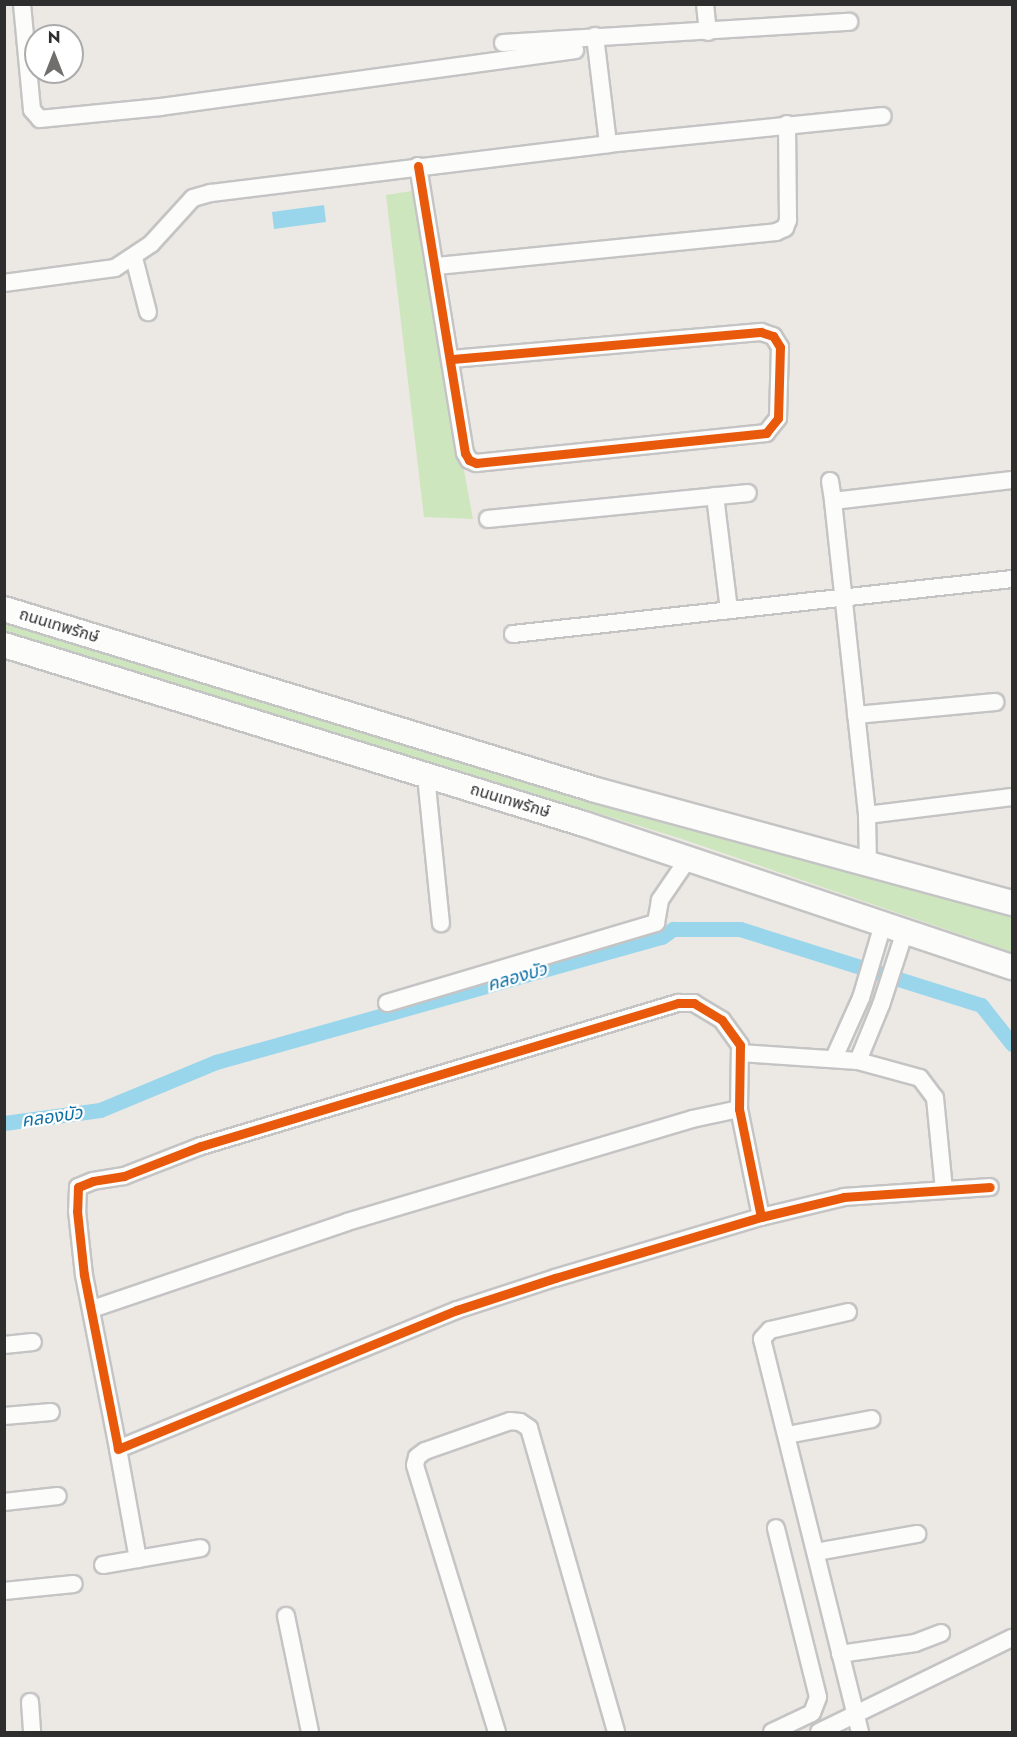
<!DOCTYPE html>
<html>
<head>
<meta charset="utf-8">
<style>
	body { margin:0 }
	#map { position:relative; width:1017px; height:1737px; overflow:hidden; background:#ece8e4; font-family:Jost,"Noto Sans Thai",sans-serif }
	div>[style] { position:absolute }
	.green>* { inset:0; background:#cee6be }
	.water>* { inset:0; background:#99d6ec }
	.canal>* { height:15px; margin:-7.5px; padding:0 7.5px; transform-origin:7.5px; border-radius:7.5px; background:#99d6ec }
	.roads { filter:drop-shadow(2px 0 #c5c4c5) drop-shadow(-2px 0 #c5c4c5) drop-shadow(0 2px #c5c4c5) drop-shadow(0 -2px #c5c4c5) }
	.street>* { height:16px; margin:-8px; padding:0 8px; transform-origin:8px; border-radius:8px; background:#fcfcfb }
	.secondary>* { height:24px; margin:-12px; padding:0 12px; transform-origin:12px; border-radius:12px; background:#fcfcfb }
	.cycleway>* { height:9px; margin:-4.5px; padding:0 4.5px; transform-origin:4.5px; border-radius:4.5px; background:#e8590c }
	span { translate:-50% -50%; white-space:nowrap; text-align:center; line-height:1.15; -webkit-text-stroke:4.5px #fff; paint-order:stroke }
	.street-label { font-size:16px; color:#2e2e2e }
	.water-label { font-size:18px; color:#0d6fa3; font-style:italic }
	.frame { position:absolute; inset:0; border:6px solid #2e2e2e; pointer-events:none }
	.north { position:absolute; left:24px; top:24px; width:60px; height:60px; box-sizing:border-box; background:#fff; border:2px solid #ababab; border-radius:50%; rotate:0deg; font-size:16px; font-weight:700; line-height:24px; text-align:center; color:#2e2e2e }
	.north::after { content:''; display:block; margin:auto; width:21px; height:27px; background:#706f6e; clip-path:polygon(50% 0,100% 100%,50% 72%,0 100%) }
</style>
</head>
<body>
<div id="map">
	<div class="green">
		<div style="clip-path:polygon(412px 191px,473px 519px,424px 517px,386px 195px)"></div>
		<div style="clip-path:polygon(4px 622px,649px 819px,1012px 916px,1012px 952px,682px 839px,5px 631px)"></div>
	</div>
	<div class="water">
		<div style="clip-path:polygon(324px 205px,326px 222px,274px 229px,272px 212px)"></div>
	</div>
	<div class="canal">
		<div style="left:4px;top:1123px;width:97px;rotate:-7.7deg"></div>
		<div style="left:100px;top:1110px;width:126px;rotate:-22.5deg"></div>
		<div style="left:216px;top:1062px;width:463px;rotate:-15.7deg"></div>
		<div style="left:662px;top:937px;width:14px;rotate:-36deg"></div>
		<div style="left:673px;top:929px;width:67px"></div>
		<div style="left:740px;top:929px;width:253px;rotate:17.5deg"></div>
		<div style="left:981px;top:1005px;width:50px;rotate:51.5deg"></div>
	</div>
	<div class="roads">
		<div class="street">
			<div style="left:22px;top:4px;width:106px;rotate:84.6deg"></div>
			<div style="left:32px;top:110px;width:12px;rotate:48deg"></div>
			<div style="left:40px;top:119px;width:121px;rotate:-5.7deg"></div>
			<div style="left:160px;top:107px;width:419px;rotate:-7.8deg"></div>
			<div style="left:705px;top:4px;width:28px;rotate:84deg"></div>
			<div style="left:595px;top:36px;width:109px;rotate:83.1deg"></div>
			<div style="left:503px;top:43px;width:347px;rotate:-3.5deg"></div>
			<div style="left:418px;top:166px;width:291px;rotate:80.7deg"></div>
			<div style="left:465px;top:453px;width:8px;rotate:60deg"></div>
			<div style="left:469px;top:460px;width:8px;rotate:23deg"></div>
			<div style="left:476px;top:463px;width:292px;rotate:-5.9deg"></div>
			<div style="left:766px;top:433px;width:19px;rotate:-51deg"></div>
			<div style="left:778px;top:418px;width:71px;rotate:-88.4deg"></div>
			<div style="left:780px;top:347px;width:13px;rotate:-122deg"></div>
			<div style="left:773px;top:336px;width:13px;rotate:-162deg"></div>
			<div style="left:761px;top:332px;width:311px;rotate:175deg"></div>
			<div style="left:134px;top:258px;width:56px;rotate:75.5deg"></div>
			<div style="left:437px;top:266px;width:341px;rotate:-5.7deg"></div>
			<div style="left:776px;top:232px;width:10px;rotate:-24deg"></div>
			<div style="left:785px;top:228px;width:9px;rotate:-69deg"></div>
			<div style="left:788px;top:220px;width:96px;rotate:-90.6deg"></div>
			<div style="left:4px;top:283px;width:112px;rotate:-7.7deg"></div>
			<div style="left:115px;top:268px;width:43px;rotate:-33.7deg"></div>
			<div style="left:151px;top:244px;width:62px;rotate:-47.6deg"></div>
			<div style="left:193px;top:198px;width:19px;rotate:-16deg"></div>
			<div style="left:211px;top:193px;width:400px;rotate:-7deg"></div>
			<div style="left:608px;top:144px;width:276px;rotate:-5.8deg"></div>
			<div style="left:830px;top:481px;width:20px;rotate:81deg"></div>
			<div style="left:833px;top:501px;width:180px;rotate:-6.7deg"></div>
			<div style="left:715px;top:496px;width:115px;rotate:83deg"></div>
			<div style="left:833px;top:501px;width:316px;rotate:83.8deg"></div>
			<div style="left:867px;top:815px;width:146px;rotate:-7.1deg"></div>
			<div style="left:488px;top:519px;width:261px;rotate:-5.7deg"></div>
			<div style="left:513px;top:634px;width:502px;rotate:-6.29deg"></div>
			<div style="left:856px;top:715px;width:140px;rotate:-5.3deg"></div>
			<div style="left:426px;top:776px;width:148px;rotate:84.2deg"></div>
			<div style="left:867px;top:815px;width:49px;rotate:88.8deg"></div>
			<div style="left:387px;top:1003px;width:281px;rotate:-16.6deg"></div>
			<div style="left:656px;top:923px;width:23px;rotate:-80deg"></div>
			<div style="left:660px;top:900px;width:50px;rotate:-55.7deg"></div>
			<div style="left:740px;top:1053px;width:118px;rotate:3.9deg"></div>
			<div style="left:858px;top:1061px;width:64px;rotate:15.3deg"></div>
			<div style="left:920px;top:1078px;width:25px;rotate:53deg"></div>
			<div style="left:935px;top:1098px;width:92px;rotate:84.4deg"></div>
			<div style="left:834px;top:1058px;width:66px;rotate:-65.8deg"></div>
			<div style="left:861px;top:998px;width:77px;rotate:-73.4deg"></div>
			<div style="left:858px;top:1061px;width:61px;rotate:-67.7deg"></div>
			<div style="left:881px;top:1005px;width:78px;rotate:-72deg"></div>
			<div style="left:761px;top:1217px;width:110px;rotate:-101.5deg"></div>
			<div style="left:739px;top:1109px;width:64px;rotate:-89.1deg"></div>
			<div style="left:740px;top:1045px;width:31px;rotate:-126deg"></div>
			<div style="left:722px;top:1020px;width:33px;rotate:-149deg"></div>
			<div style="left:694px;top:1003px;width:16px;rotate:180deg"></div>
			<div style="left:678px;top:1003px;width:498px;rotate:163.3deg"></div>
			<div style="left:201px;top:1146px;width:83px;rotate:158.7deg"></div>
			<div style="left:124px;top:1176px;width:31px;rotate:171deg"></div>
			<div style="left:93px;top:1181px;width:16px;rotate:158deg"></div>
			<div style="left:78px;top:1187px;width:24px;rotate:92deg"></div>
			<div style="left:77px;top:1211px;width:64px;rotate:83.8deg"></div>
			<div style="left:84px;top:1275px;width:177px;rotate:78.9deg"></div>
			<div style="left:118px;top:1449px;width:366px;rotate:-22.3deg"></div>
			<div style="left:457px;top:1310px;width:103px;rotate:-18.1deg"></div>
			<div style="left:555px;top:1278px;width:215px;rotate:-16.5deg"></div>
			<div style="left:761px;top:1217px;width:85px;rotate:-13.5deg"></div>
			<div style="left:844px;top:1197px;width:146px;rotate:-3.9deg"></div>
			<div style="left:92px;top:1309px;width:269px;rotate:-18.8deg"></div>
			<div style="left:347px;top:1222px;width:360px;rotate:-16.6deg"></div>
			<div style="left:692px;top:1119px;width:48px;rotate:-12deg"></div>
			<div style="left:848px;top:1312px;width:80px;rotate:167deg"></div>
			<div style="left:770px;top:1330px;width:12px;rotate:132deg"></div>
			<div style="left:762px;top:1339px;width:405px;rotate:76deg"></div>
			<div style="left:4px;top:1345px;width:29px;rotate:-6deg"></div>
			<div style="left:4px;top:1416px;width:47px;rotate:-4.9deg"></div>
			<div style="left:787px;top:1435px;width:86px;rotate:-10.7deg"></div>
			<div style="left:118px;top:1449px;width:112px;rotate:79.7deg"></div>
			<div style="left:4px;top:1502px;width:54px;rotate:-6.3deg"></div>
			<div style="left:816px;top:1552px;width:103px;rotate:-10.1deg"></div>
			<div style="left:103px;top:1565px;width:99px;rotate:-9.8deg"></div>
			<div style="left:4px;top:1591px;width:70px;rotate:-5.7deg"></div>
			<div style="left:286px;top:1616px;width:118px;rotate:78.3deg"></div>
			<div style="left:840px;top:1654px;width:76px;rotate:-8.3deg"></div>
			<div style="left:915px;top:1643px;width:28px;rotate:-21deg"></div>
			<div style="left:30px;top:1702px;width:30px;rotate:86deg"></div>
			<div style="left:497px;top:1732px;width:279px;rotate:-107.1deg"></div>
			<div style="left:415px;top:1465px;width:8px;rotate:-76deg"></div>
			<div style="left:417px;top:1457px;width:10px;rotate:-37deg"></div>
			<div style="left:425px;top:1451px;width:90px;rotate:-19.4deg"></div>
			<div style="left:510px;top:1421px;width:10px;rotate:6deg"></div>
			<div style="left:520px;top:1422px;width:11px;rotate:34deg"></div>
			<div style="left:529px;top:1428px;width:316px;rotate:74deg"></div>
			<div style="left:772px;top:1732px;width:44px;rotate:-25.4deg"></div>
			<div style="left:812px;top:1713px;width:17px;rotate:-69deg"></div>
			<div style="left:818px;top:1697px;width:174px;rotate:-104deg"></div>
			<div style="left:819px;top:1732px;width:215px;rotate:-26deg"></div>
		</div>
		<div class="secondary">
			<div style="left:4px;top:609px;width:619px;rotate:17deg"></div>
			<div style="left:596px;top:790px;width:431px;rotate:15.2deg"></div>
			<div style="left:4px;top:645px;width:607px;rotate:17.15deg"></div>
			<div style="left:584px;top:824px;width:451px;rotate:18.5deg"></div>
		</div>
	</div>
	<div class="cycleway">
		<div style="left:418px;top:166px;width:291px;rotate:80.7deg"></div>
		<div style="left:465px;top:453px;width:8px;rotate:60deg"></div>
		<div style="left:469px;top:460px;width:8px;rotate:23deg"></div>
		<div style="left:476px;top:463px;width:292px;rotate:-5.9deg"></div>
		<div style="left:766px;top:433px;width:19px;rotate:-51deg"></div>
		<div style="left:778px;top:418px;width:71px;rotate:-88.4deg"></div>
		<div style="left:780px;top:347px;width:13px;rotate:-122deg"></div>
		<div style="left:773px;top:336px;width:13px;rotate:-162deg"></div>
		<div style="left:761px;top:332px;width:311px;rotate:175deg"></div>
		<div style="left:761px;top:1217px;width:110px;rotate:-101.5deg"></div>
		<div style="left:739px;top:1109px;width:64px;rotate:-89.1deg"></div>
		<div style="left:740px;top:1045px;width:31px;rotate:-126deg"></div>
		<div style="left:722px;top:1020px;width:33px;rotate:-149deg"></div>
		<div style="left:694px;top:1003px;width:16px;rotate:180deg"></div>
		<div style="left:678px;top:1003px;width:498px;rotate:163.3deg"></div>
		<div style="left:201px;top:1146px;width:83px;rotate:158.7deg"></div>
		<div style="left:124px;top:1176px;width:31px;rotate:171deg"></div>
		<div style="left:93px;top:1181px;width:16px;rotate:158deg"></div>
		<div style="left:78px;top:1187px;width:24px;rotate:92deg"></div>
		<div style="left:77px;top:1211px;width:64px;rotate:83.8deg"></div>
		<div style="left:84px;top:1275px;width:177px;rotate:78.9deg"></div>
		<div style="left:118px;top:1449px;width:366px;rotate:-22.3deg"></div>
		<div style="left:457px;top:1310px;width:103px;rotate:-18.1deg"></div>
		<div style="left:555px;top:1278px;width:215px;rotate:-16.5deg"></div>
		<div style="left:761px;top:1217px;width:85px;rotate:-13.5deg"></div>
		<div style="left:844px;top:1197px;width:146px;rotate:-3.9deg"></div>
	</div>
	<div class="street-label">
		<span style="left:59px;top:626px;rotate:17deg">ถนนเทพรักษ์</span>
		<span style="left:510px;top:801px;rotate:17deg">ถนนเทพรักษ์</span>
	</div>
	<div class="water-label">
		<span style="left:517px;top:977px;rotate:-16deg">คลองบัว</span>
		<span style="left:52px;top:1117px;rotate:-8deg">คลองบัว</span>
	</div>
	<div class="frame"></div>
	<div class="north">N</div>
</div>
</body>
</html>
